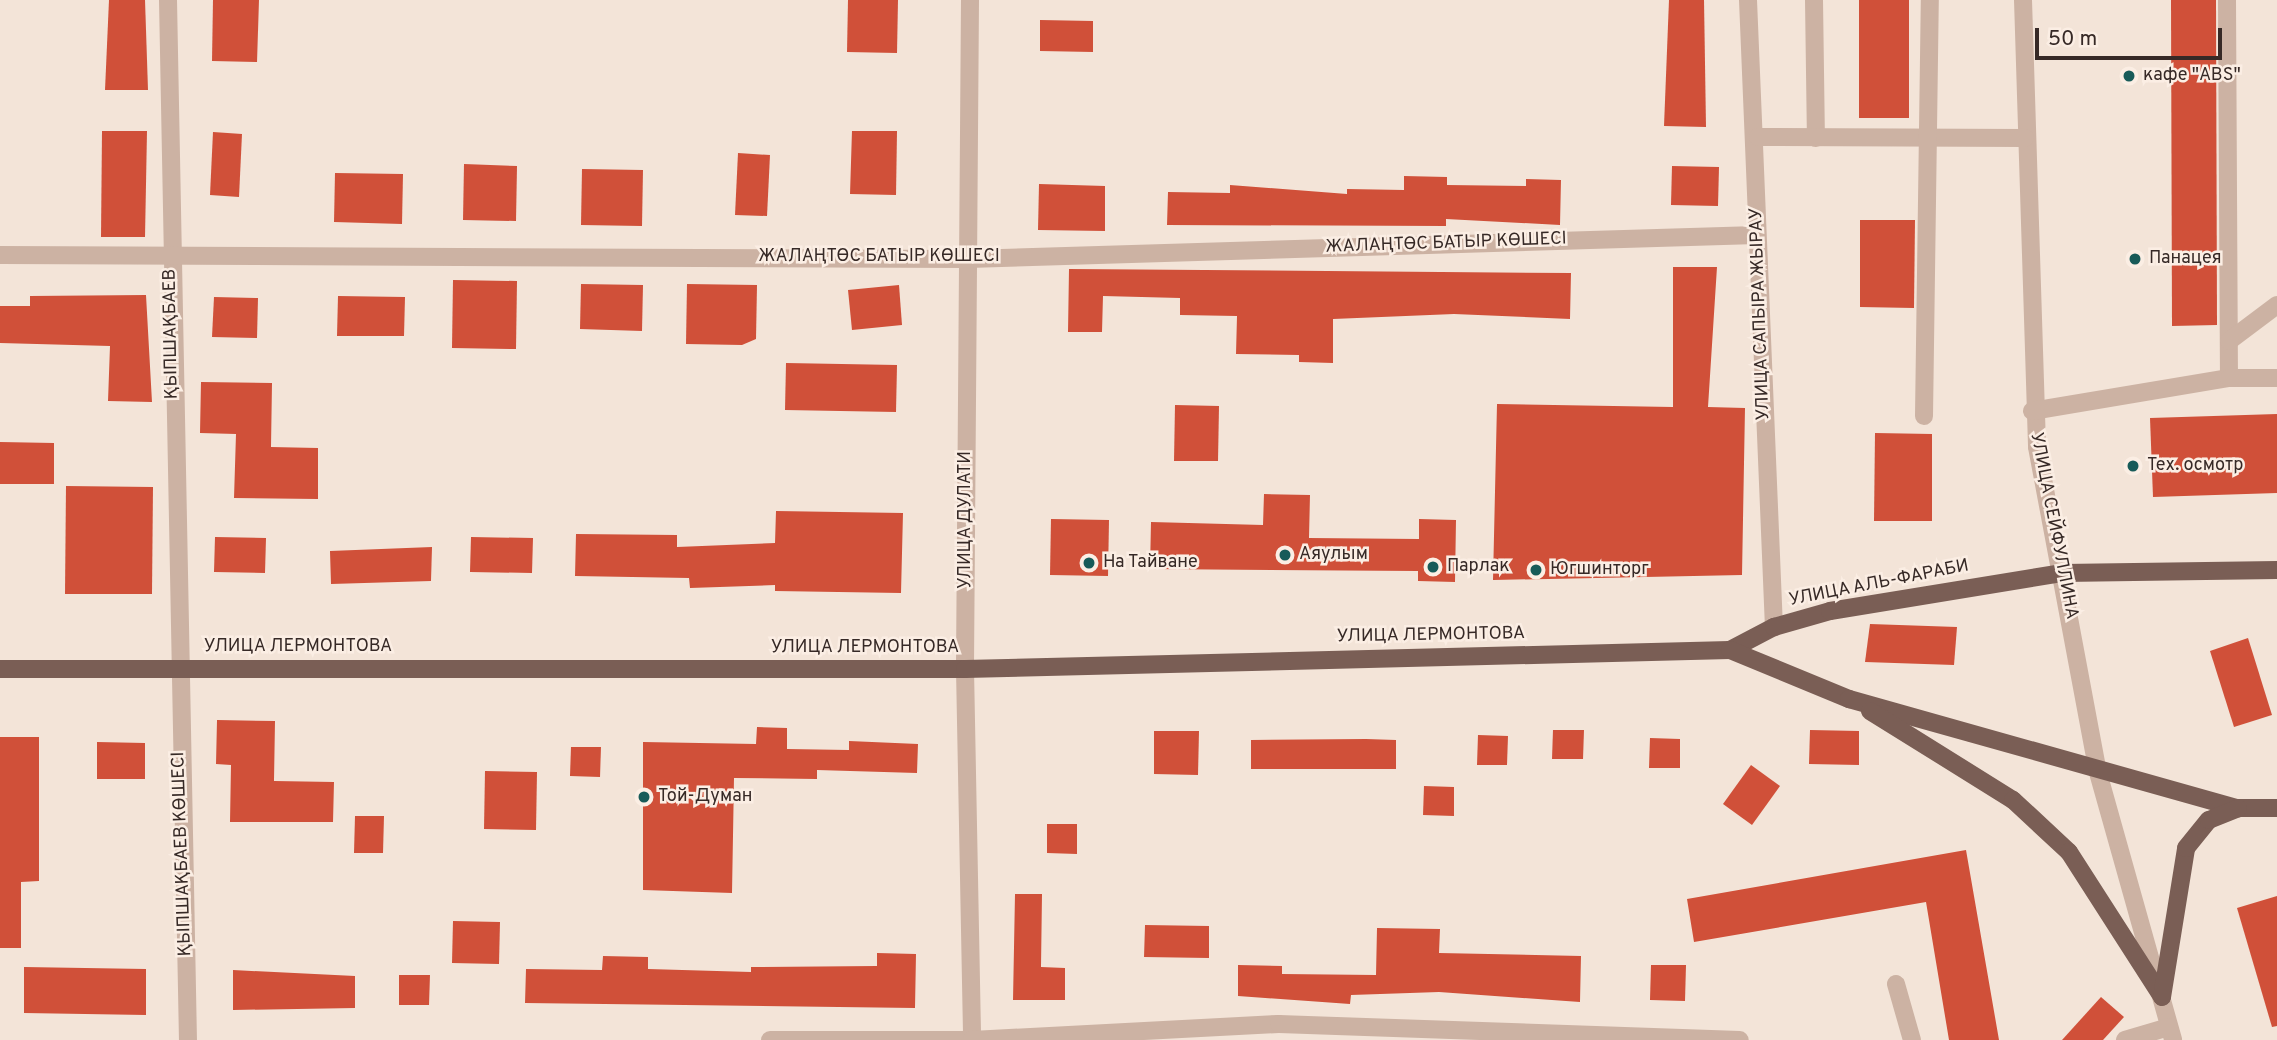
<!DOCTYPE html>
<html>
<head>
<meta charset="utf-8">
<style>
	body { margin:0 }
	#map { position:relative; width:2277px; height:1040px; overflow:hidden; background:#f3e4d8; font-family:Overpass,sans-serif }
	div>[style] { position:absolute }
	.building>* { inset:0; background:#d05039 }
	.minor>* { height:18px; margin:-9px; padding:0 9px; transform-origin:9px; border-radius:9px; background:#ccb2a3 }
	.major>* { height:18px; margin:-9px; padding:0 9px; transform-origin:9px; border-radius:9px; background:#7a5e55 }
	.dots>* { width:19px; height:19px; translate:-50% -50%; box-sizing:border-box; border:4px solid #fbeee4; border-radius:50% }
	span { translate:-50% -50%; white-space:nowrap; text-align:center; line-height:1.15; -webkit-text-stroke:5px #fbeee4; paint-order:stroke }
	.poi-label { font-size:18px; color:#362926 }
	.left { translate:0 -50%; text-align:left }
	.street-label { font-size:18px; color:#362926 }
	.scale { position:absolute; left:2035px; top:28px; width:187px; height:32px; box-sizing:border-box; border:4px solid #362926; border-top:0; padding-left:9px; font-size:21px; line-height:24px; white-space:nowrap; color:#362926; -webkit-text-stroke:5px #fbeee4; paint-order:stroke }
</style>
</head>
<body>
<div id="map">
	<div class="building">
		<div style="clip-path:polygon(109px 0,145px 0,148px 90px,105px 90px)"></div>
		<div style="clip-path:polygon(213px 0,259px 0,257px 62px,212px 61px)"></div>
		<div style="clip-path:polygon(848px 0,898px 0,897px 53px,847px 52px)"></div>
		<div style="clip-path:polygon(1669px 0,1704px 0,1706px 127px,1664px 126px)"></div>
		<div style="clip-path:polygon(1859px 0,1909px 0,1909px 118px,1859px 118px)"></div>
		<div style="clip-path:polygon(2171px 0,2216px 0,2217px 325px,2172px 326px)"></div>
		<div style="clip-path:polygon(1040px 20px,1093px 21px,1093px 52px,1040px 51px)"></div>
		<div style="clip-path:polygon(102px 131px,147px 131px,145px 237px,101px 237px)"></div>
		<div style="clip-path:polygon(852px 131px,897px 131px,896px 195px,850px 194px)"></div>
		<div style="clip-path:polygon(213px 132px,242px 134px,239px 197px,210px 195px)"></div>
		<div style="clip-path:polygon(738px 153px,770px 155px,767px 216px,735px 215px)"></div>
		<div style="clip-path:polygon(464px 164px,517px 166px,516px 221px,463px 220px)"></div>
		<div style="clip-path:polygon(1672px 166px,1719px 167px,1718px 206px,1671px 205px)"></div>
		<div style="clip-path:polygon(582px 169px,643px 170px,642px 226px,581px 225px)"></div>
		<div style="clip-path:polygon(335px 173px,403px 174px,402px 224px,334px 222px)"></div>
		<div style="clip-path:polygon(1404px 176px,1447px 177px,1447px 185px,1526px 186px,1526px 179px,1561px 180px,1560px 225px,1446px 219px,1446px 226px,1167px 225px,1168px 192px,1230px 193px,1230px 185px,1347px 194px,1347px 189px,1404px 190px)"></div>
		<div style="clip-path:polygon(1039px 184px,1105px 186px,1105px 231px,1038px 230px)"></div>
		<div style="clip-path:polygon(1860px 220px,1915px 220px,1914px 308px,1860px 307px)"></div>
		<div style="clip-path:polygon(1673px 267px,1717px 267px,1708px 407px,1745px 408px,1742px 575px,1493px 580px,1497px 404px,1673px 407px)"></div>
		<div style="clip-path:polygon(1069px 269px,1571px 273px,1570px 319px,1454px 314px,1333px 319px,1333px 363px,1299px 362px,1299px 355px,1236px 354px,1237px 316px,1180px 315px,1180px 298px,1103px 296px,1102px 332px,1068px 332px)"></div>
		<div style="clip-path:polygon(453px 280px,517px 281px,516px 349px,452px 348px)"></div>
		<div style="clip-path:polygon(581px 284px,643px 285px,642px 331px,580px 329px)"></div>
		<div style="clip-path:polygon(687px 284px,757px 285px,756px 339px,742px 345px,686px 344px)"></div>
		<div style="clip-path:polygon(899px 285px,902px 325px,852px 330px,848px 290px)"></div>
		<div style="clip-path:polygon(146px 295px,152px 402px,108px 401px,110px 346px,0 343px,0 306px,30px 306px,30px 296px)"></div>
		<div style="clip-path:polygon(338px 296px,405px 297px,404px 336px,337px 336px)"></div>
		<div style="clip-path:polygon(214px 297px,258px 298px,257px 338px,212px 337px)"></div>
		<div style="clip-path:polygon(786px 363px,897px 365px,896px 412px,785px 410px)"></div>
		<div style="clip-path:polygon(201px 382px,272px 383px,271px 447px,318px 448px,318px 499px,234px 498px,236px 434px,200px 433px)"></div>
		<div style="clip-path:polygon(1175px 405px,1219px 406px,1218px 461px,1174px 461px)"></div>
		<div style="clip-path:polygon(2277px 414px,2277px 493px,2153px 497px,2150px 418px)"></div>
		<div style="clip-path:polygon(1875px 433px,1932px 434px,1932px 521px,1874px 521px)"></div>
		<div style="clip-path:polygon(0 442px,54px 443px,54px 484px,0 484px)"></div>
		<div style="clip-path:polygon(66px 486px,153px 487px,152px 594px,65px 594px)"></div>
		<div style="clip-path:polygon(1264px 494px,1310px 495px,1309px 538px,1419px 539px,1419px 519px,1456px 520px,1455px 582px,1418px 581px,1418px 571px,1150px 569px,1151px 522px,1263px 525px)"></div>
		<div style="clip-path:polygon(776px 511px,903px 513px,901px 593px,775px 591px,775px 585px,690px 588px,689px 578px,575px 576px,576px 534px,677px 535px,677px 547px,775px 543px)"></div>
		<div style="clip-path:polygon(1051px 519px,1109px 520px,1108px 576px,1050px 575px)"></div>
		<div style="clip-path:polygon(215px 537px,266px 538px,265px 573px,214px 572px)"></div>
		<div style="clip-path:polygon(471px 537px,533px 538px,532px 573px,470px 572px)"></div>
		<div style="clip-path:polygon(432px 547px,431px 581px,331px 584px,330px 551px)"></div>
		<div style="clip-path:polygon(1870px 624px,1957px 627px,1954px 665px,1865px 662px)"></div>
		<div style="clip-path:polygon(2248px 638px,2272px 715px,2234px 727px,2210px 651px)"></div>
		<div style="clip-path:polygon(217px 720px,275px 721px,274px 781px,334px 782px,333px 822px,230px 822px,231px 765px,216px 764px)"></div>
		<div style="clip-path:polygon(757px 727px,787px 728px,787px 749px,849px 750px,849px 741px,918px 744px,917px 773px,817px 770px,817px 779px,734px 778px,732px 893px,643px 890px,643px 742px,756px 744px)"></div>
		<div style="clip-path:polygon(1553px 730px,1584px 730px,1583px 759px,1552px 759px)"></div>
		<div style="clip-path:polygon(1810px 730px,1859px 731px,1859px 765px,1809px 764px)"></div>
		<div style="clip-path:polygon(1154px 731px,1199px 731px,1198px 775px,1154px 774px)"></div>
		<div style="clip-path:polygon(1478px 735px,1508px 736px,1507px 765px,1477px 765px)"></div>
		<div style="clip-path:polygon(0 737px,39px 737px,39px 881px,21px 882px,21px 948px,0 948px)"></div>
		<div style="clip-path:polygon(1650px 738px,1680px 739px,1680px 768px,1649px 768px)"></div>
		<div style="clip-path:polygon(1366px 739px,1396px 740px,1396px 769px,1251px 769px,1251px 740px)"></div>
		<div style="clip-path:polygon(97px 742px,145px 743px,145px 779px,97px 779px)"></div>
		<div style="clip-path:polygon(571px 747px,601px 747px,600px 777px,570px 776px)"></div>
		<div style="clip-path:polygon(1751px 765px,1780px 786px,1752px 825px,1723px 804px)"></div>
		<div style="clip-path:polygon(485px 771px,537px 772px,536px 830px,484px 829px)"></div>
		<div style="clip-path:polygon(1424px 786px,1454px 787px,1454px 816px,1423px 815px)"></div>
		<div style="clip-path:polygon(355px 816px,384px 816px,383px 853px,354px 853px)"></div>
		<div style="clip-path:polygon(1047px 824px,1077px 824px,1077px 854px,1047px 853px)"></div>
		<div style="clip-path:polygon(1966px 850px,1999px 1040px,1949px 1040px,1926px 902px,1694px 942px,1687px 899px)"></div>
		<div style="clip-path:polygon(1015px 894px,1042px 894px,1041px 967px,1065px 968px,1065px 1000px,1013px 1000px)"></div>
		<div style="clip-path:polygon(2277px 896px,2277px 1026px,2272px 1027px,2237px 908px)"></div>
		<div style="clip-path:polygon(453px 921px,500px 922px,499px 964px,452px 963px)"></div>
		<div style="clip-path:polygon(1145px 925px,1209px 926px,1209px 958px,1144px 957px)"></div>
		<div style="clip-path:polygon(1377px 928px,1440px 929px,1439px 953px,1581px 956px,1580px 1002px,1439px 992px,1351px 995px,1350px 1004px,1238px 996px,1238px 965px,1282px 966px,1282px 974px,1376px 975px)"></div>
		<div style="clip-path:polygon(877px 953px,916px 954px,915px 1008px,525px 1003px,526px 969px,602px 970px,603px 956px,648px 957px,648px 969px,751px 972px,751px 967px,877px 966px)"></div>
		<div style="clip-path:polygon(1651px 965px,1686px 965px,1685px 1001px,1650px 1000px)"></div>
		<div style="clip-path:polygon(24px 967px,146px 969px,146px 1015px,24px 1013px)"></div>
		<div style="clip-path:polygon(233px 970px,355px 976px,355px 1008px,233px 1010px)"></div>
		<div style="clip-path:polygon(399px 975px,430px 975px,429px 1005px,399px 1005px)"></div>
		<div style="clip-path:polygon(2101px 997px,2124px 1017px,2103px 1040px,2062px 1040px)"></div>
	</div>
	<div class="minor">
		<div style="left:168px;top:0;width:1040px;rotate:88.9deg"></div>
		<div style="left:970px;top:0;width:669px;rotate:90.43deg"></div>
		<div style="left:965px;top:669px;width:371px;rotate:88.9deg"></div>
		<div style="left:1748px;top:0;width:628px;rotate:87.63deg"></div>
		<div style="left:1814px;top:0;width:138px;rotate:89.2deg"></div>
		<div style="left:2023px;top:0;width:447px;rotate:88.2deg"></div>
		<div style="left:2037px;top:447px;width:328px;rotate:79.4deg"></div>
		<div style="left:2097px;top:769px;width:281px;rotate:74.3deg"></div>
		<div style="left:2227px;top:0;width:378px;rotate:89.7deg"></div>
		<div style="left:1758px;top:137px;width:267px;rotate:0.2deg"></div>
		<div style="left:0;top:255px;width:968px;rotate:0.24deg"></div>
		<div style="left:968px;top:259px;width:789px;rotate:-1.74deg"></div>
		<div style="left:2229px;top:341px;width:60px;rotate:-36.9deg"></div>
		<div style="left:2032px;top:411px;width:200px;rotate:-9.5deg"></div>
		<div style="left:2229px;top:378px;width:48px"></div>
		<div style="left:1924px;top:416px;width:416px;rotate:-89.2deg"></div>
		<div style="left:1896px;top:984px;width:58px;rotate:74.1deg"></div>
		<div style="left:770px;top:1040px;width:202px"></div>
		<div style="left:972px;top:1040px;width:307px;rotate:-3deg"></div>
		<div style="left:1279px;top:1024px;width:461px;rotate:2deg"></div>
		<div style="left:2125px;top:1040px;width:46px;rotate:-16.5deg"></div>
	</div>
	<div class="major">
		<div style="left:1730px;top:650px;width:50px;rotate:-27.6deg"></div>
		<div style="left:1774px;top:627px;width:58px;rotate:-15.9deg"></div>
		<div style="left:1830px;top:611px;width:236px;rotate:-9.3deg"></div>
		<div style="left:2063px;top:573px;width:214px;rotate:-0.8deg"></div>
		<div style="left:0;top:669px;width:965px"></div>
		<div style="left:965px;top:669px;width:765px;rotate:-1.42deg"></div>
		<div style="left:1730px;top:650px;width:129px;rotate:22.4deg"></div>
		<div style="left:1849px;top:699px;width:404px;rotate:15.7deg"></div>
		<div style="left:2238px;top:808px;width:39px"></div>
		<div style="left:1870px;top:711px;width:168px;rotate:31.9deg"></div>
		<div style="left:2013px;top:800px;width:76px;rotate:42.9deg"></div>
		<div style="left:2069px;top:852px;width:172px;rotate:57.3deg"></div>
		<div style="left:2162px;top:997px;width:151px;rotate:-80.8deg"></div>
		<div style="left:2186px;top:848px;width:36px;rotate:-51deg"></div>
		<div style="left:2209px;top:820px;width:31px;rotate:-22deg"></div>
	</div>
	<div class="dots">
		<div style="left:2129px;top:76px;background:#185b59"></div>
		<div style="left:2135px;top:259px;background:#185b59"></div>
		<div style="left:2133px;top:466px;background:#185b59"></div>
		<div style="left:1285px;top:555px;background:#185b59"></div>
		<div style="left:1089px;top:563px;background:#185b59"></div>
		<div style="left:1433px;top:567px;background:#185b59"></div>
		<div style="left:1536px;top:570px;background:#185b59"></div>
		<div style="left:644px;top:797px;background:#185b59"></div>
	</div>
	<div class="poi-label">
		<span class="left" style="left:2143px;top:76px">кафе "ABS"</span>
		<span class="left" style="left:2149px;top:259px">Панацея</span>
		<span class="left" style="left:2147px;top:466px">Тех. осмотр</span>
		<span class="left" style="left:1299px;top:555px">Аяулым</span>
		<span class="left" style="left:1103px;top:563px">На Тайване</span>
		<span class="left" style="left:1447px;top:567px">Парлак</span>
		<span class="left" style="left:1550px;top:570px">Югшинторг</span>
		<span class="left" style="left:658px;top:797px">Той-Думан</span>
	</div>
	<div class="street-label">
		<span style="left:1446px;top:244px;rotate:-2deg">ЖАЛАҢТӨС БАТЫР КӨШЕСІ</span>
		<span style="left:879px;top:257px">ЖАЛАҢТӨС БАТЫР КӨШЕСІ</span>
		<span style="left:1761px;top:314px;rotate:-92deg">УЛИЦА САПЫРА ЖЫРАУ</span>
		<span style="left:172px;top:334px;rotate:-91deg">ҚЫПШАҚБАЕВ</span>
		<span style="left:966px;top:520px;rotate:-90deg">УЛИЦА ДУЛАТИ</span>
		<span style="left:2053px;top:526px;rotate:79deg">УЛИЦА СЕЙФУЛЛИНА</span>
		<span style="left:1879px;top:584px;rotate:-11deg">УЛИЦА АЛЬ-ФАРАБИ</span>
		<span style="left:1431px;top:636px;rotate:-1deg">УЛИЦА ЛЕРМОНТОВА</span>
		<span style="left:298px;top:647px">УЛИЦА ЛЕРМОНТОВА</span>
		<span style="left:865px;top:648px">УЛИЦА ЛЕРМОНТОВА</span>
		<span style="left:183px;top:854px;rotate:-92deg">ҚЫПШАҚБАЕВ КӨШЕСІ</span>
	</div>
	<div class="scale">50 m</div>
</div>
</body>
</html>
